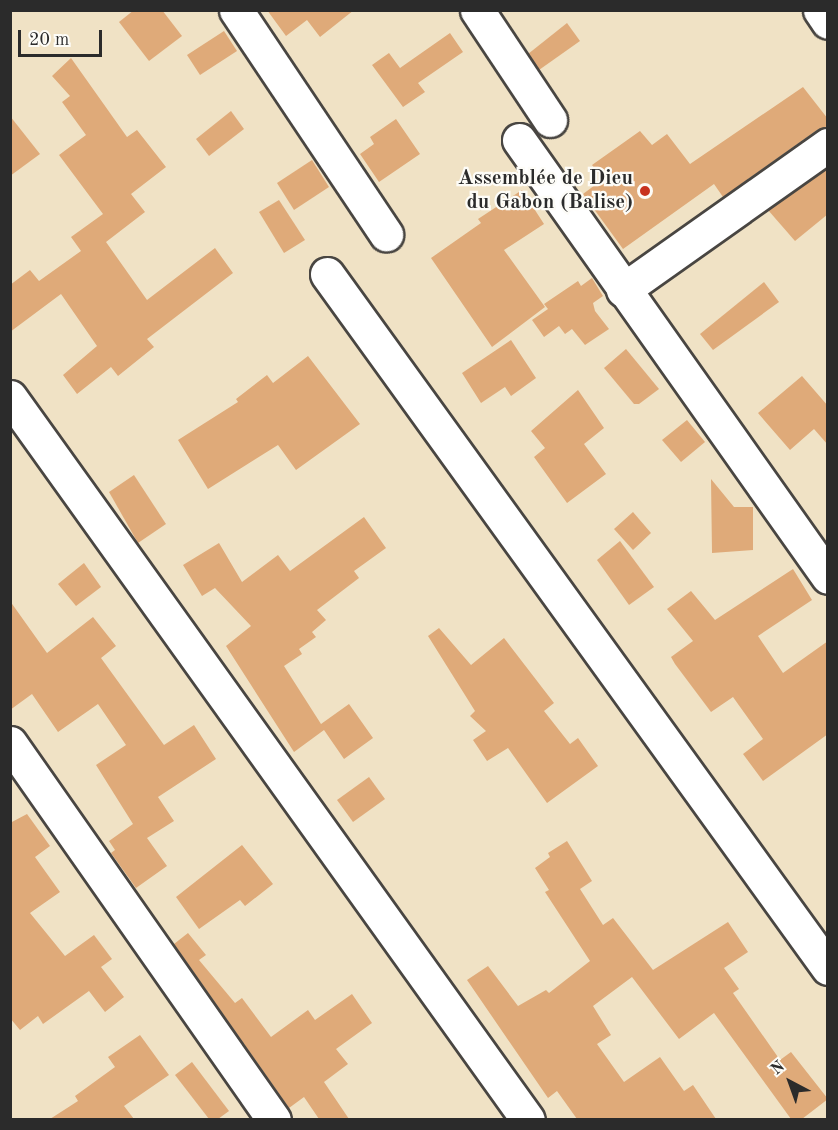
<!DOCTYPE html>
<html>
<head>
<meta charset="utf-8">
<style>
	body { margin:0 }
	#map { position:relative; width:838px; height:1130px; overflow:hidden; background:#f0e2c5; font-family:"Old Standard TT",serif }
	div>[style] { position:absolute }
	.building>* { inset:0; background:#dfaa79 }
	.roads { filter:drop-shadow(2px 0 #494642) drop-shadow(-2px 0 #494642) drop-shadow(0 2px #494642) drop-shadow(0 -2px #494642) }
	.minor>* { height:33px; margin:-16.5px; padding:0 16.5px; transform-origin:16.5px; border-radius:16.5px; background:#fff }
	.dots>* { width:16px; height:16px; translate:-50% -50%; box-sizing:border-box; border:3px solid #fdfcf7; border-radius:50% }
	span { translate:-50% -50%; white-space:nowrap; text-align:center; line-height:1.15; -webkit-text-stroke:4.5px #fdfcf7; paint-order:stroke }
	.poi-label { font-size:21px; color:#2b2b2b; font-weight:700 }
	.right { translate:-100% -50%; text-align:right }
	.frame { position:absolute; inset:0; border:12px solid #2b2b2b; pointer-events:none }
	.north { position:absolute; left:760px; top:1052px; width:60px; height:60px; -webkit-text-stroke:4px #fdfcf7; paint-order:stroke; rotate:319deg; font-size:16px; font-weight:700; line-height:24px; text-align:center; color:#2b2b2b }
	.north::after { content:''; display:block; margin:auto; width:21px; height:27px; background:#2b2b2b; clip-path:polygon(50% 0,100% 100%,50% 72%,0 100%) }
	.scale { position:absolute; left:18px; top:30px; width:84px; height:27px; box-sizing:border-box; border:3px solid #2b2b2b; border-top:0; padding-left:8px; font-size:18px; line-height:21px; white-space:nowrap; color:#2b2b2b; -webkit-text-stroke:4px #fdfcf7; paint-order:stroke }
</style>
</head>
<body>
<div id="map">
	<div class="building">
		<div style="clip-path:polygon(134px 10px,162px 10px,182px 36px,149px 61px,119px 22px)"></div>
		<div style="clip-path:polygon(267px 10px,354px 10px,320px 37px,307px 20px,286px 36px)"></div>
		<div style="clip-path:polygon(567px 23px,580px 41px,539px 70px,528px 54px)"></div>
		<div style="clip-path:polygon(224px 31px,237px 51px,200px 75px,187px 55px)"></div>
		<div style="clip-path:polygon(450px 33px,463px 52px,418px 83px,425px 92px,403px 107px,372px 65px,389px 53px,400px 68px)"></div>
		<div style="clip-path:polygon(71px 58px,127px 137px,137px 130px,166px 167px,131px 194px,145px 212px,106px 242px,147px 300px,215px 248px,233px 273px,147px 339px,154px 347px,118px 376px,111px 367px,77px 394px,63px 375px,97px 346px,61px 294px,10px 332px,10px 285px,30px 270px,39px 281px,81px 251px,71px 237px,103px 214px,59px 155px,86px 135px,62px 102px,70px 96px,52px 76px)"></div>
		<div style="clip-path:polygon(803px 87px,828px 119px,828px 126px,817px 130px,723px 197px,714px 184px,623px 249px,583px 194px,603px 179px,592px 165px,640px 131px,652px 145px,667px 134px,690px 164px)"></div>
		<div style="clip-path:polygon(231px 111px,244px 129px,209px 156px,196px 139px)"></div>
		<div style="clip-path:polygon(10px 116px,40px 154px,10px 176px)"></div>
		<div style="clip-path:polygon(396px 119px,420px 154px,379px 182px,360px 154px,374px 144px,370px 137px)"></div>
		<div style="clip-path:polygon(312px 160px,329px 187px,294px 210px,277px 183px)"></div>
		<div style="clip-path:polygon(828px 168px,828px 214px,795px 241px,768px 210px)"></div>
		<div style="clip-path:polygon(522px 190px,544px 224px,504px 250px,545px 307px,492px 347px,431px 258px,481px 223px,478px 219px)"></div>
		<div style="clip-path:polygon(279px 200px,305px 240px,284px 253px,259px 212px)"></div>
		<div style="clip-path:polygon(592px 278px,603px 296px,593px 303px,595px 311px,609px 329px,585px 345px,572px 329px,565px 334px,559px 326px,544px 337px,532px 320px,548px 309px,544px 304px,578px 281px,581px 286px)"></div>
		<div style="clip-path:polygon(764px 282px,779px 302px,713px 350px,700px 334px)"></div>
		<div style="clip-path:polygon(511px 340px,536px 378px,511px 396px,505px 387px,481px 403px,462px 373px)"></div>
		<div style="clip-path:polygon(626px 349px,659px 389px,639px 404px,634px 404px,604px 368px)"></div>
		<div style="clip-path:polygon(308px 356px,360px 424px,296px 470px,278px 445px,208px 489px,178px 440px,238px 402px,236px 399px,267px 375px,273px 383px)"></div>
		<div style="clip-path:polygon(802px 376px,828px 406px,828px 445px,814px 429px,790px 450px,758px 413px)"></div>
		<div style="clip-path:polygon(578px 390px,604px 428px,584px 444px,606px 474px,567px 503px,534px 457px,545px 448px,531px 431px)"></div>
		<div style="clip-path:polygon(687px 420px,705px 442px,681px 462px,662px 440px)"></div>
		<div style="clip-path:polygon(134px 475px,166px 524px,138px 543px,109px 492px)"></div>
		<div style="clip-path:polygon(711px 479px,734px 507px,753px 507px,753px 550px,712px 553px)"></div>
		<div style="clip-path:polygon(633px 512px,651px 533px,633px 550px,614px 529px)"></div>
		<div style="clip-path:polygon(364px 517px,386px 548px,354px 571px,359px 578px,317px 610px,326px 620px,312px 632px,316px 637px,299px 649px,302px 654px,284px 666px,321px 724px,349px 704px,373px 738px,344px 759px,324px 730px,294px 752px,226px 646px,251px 626px,215px 588px,202px 596px,183px 565px,219px 543px,242px 582px,278px 555px,290px 571px)"></div>
		<div style="clip-path:polygon(620px 541px,654px 587px,629px 605px,597px 560px)"></div>
		<div style="clip-path:polygon(84px 563px,101px 587px,76px 606px,58px 584px)"></div>
		<div style="clip-path:polygon(793px 569px,812px 600px,758px 636px,783px 673px,828px 641px,828px 734px,763px 781px,743px 754px,763px 739px,733px 697px,711px 712px,675px 664px,671px 657px,693px 641px,667px 609px,691px 591px,715px 620px)"></div>
		<div style="clip-path:polygon(10px 601px,47px 653px,93px 617px,116px 646px,101px 658px,164px 745px,194px 725px,216px 759px,158px 797px,174px 821px,147px 838px,167px 866px,136px 888px,111px 853px,115px 850px,109px 841px,133px 824px,96px 765px,126px 745px,98px 704px,58px 732px,32px 694px,10px 710px)"></div>
		<div style="clip-path:polygon(439px 628px,471px 665px,504px 638px,554px 703px,544px 711px,570px 744px,578px 738px,598px 766px,547px 803px,508px 748px,487px 761px,473px 740px,486px 731px,470px 716px,475px 711px,428px 636px)"></div>
		<div style="clip-path:polygon(369px 777px,385px 799px,353px 822px,337px 800px)"></div>
		<div style="clip-path:polygon(27px 814px,50px 846px,35px 857px,60px 892px,30px 913px,65px 956px,94px 935px,112px 959px,101px 967px,124px 997px,105px 1012px,89px 991px,43px 1024px,38px 1016px,20px 1030px,10px 1018px,10px 823px)"></div>
		<div style="clip-path:polygon(567px 841px,592px 881px,580px 889px,603px 925px,613px 918px,653px 970px,728px 922px,748px 952px,724px 968px,739px 989px,733px 993px,780px 1060px,791px 1052px,828px 1099px,802px 1119px,791px 1119px,714px 1013px,679px 1039px,632px 977px,593px 1006px,611px 1035px,597px 1044px,624px 1082px,660px 1057px,684px 1091px,693px 1085px,716px 1119px,577px 1119px,557px 1091px,548px 1098px,467px 980px,488px 966px,518px 1006px,546px 990px,549px 993px,590px 961px,545px 892px,549px 890px,535px 868px,550px 857px,548px 853px)"></div>
		<div style="clip-path:polygon(242px 845px,273px 884px,245px 906px,240px 900px,199px 929px,176px 897px)"></div>
		<div style="clip-path:polygon(188px 933px,206px 955px,199px 960px,235px 1003px,242px 998px,271px 1037px,308px 1010px,315px 1020px,352px 994px,372px 1023px,336px 1049px,348px 1064px,324px 1082px,349px 1119px,319px 1119px,304px 1097px,289px 1108px,174px 944px)"></div>
		<div style="clip-path:polygon(140px 1035px,169px 1075px,124px 1106px,134px 1119px,50px 1119px,78px 1101px,75px 1096px,115px 1067px,108px 1057px)"></div>
		<div style="clip-path:polygon(192px 1062px,229px 1111px,218px 1119px,209px 1119px,175px 1075px)"></div>
	</div>
	<div class="roads">
		<div class="minor">
			<div style="left:236px;top:10px;width:270px;rotate:56.2deg"></div>
			<div style="left:477px;top:10px;width:132px;rotate:56.4deg"></div>
			<div style="left:820px;top:10px;width:14px;rotate:56deg"></div>
			<div style="left:519px;top:140px;width:535px;rotate:54.74deg"></div>
			<div style="left:327px;top:274px;width:856px;rotate:54.17deg"></div>
			<div style="left:623px;top:290px;width:251px;rotate:-35.3deg"></div>
			<div style="left:10px;top:397px;width:889px;rotate:54.38deg"></div>
			<div style="left:10px;top:743px;width:460px;rotate:55deg"></div>
		</div>
	</div>
	<div class="dots">
		<div style="left:645px;top:191px;background:#c8321e"></div>
	</div>
	<div class="poi-label">
		<span class="right" style="left:633px;top:191px">Assemblée de Dieu<br>du Gabon (Balise)</span>
	</div>
	<div class="frame"></div>
	<div class="north">N</div>
	<div class="scale">20 m</div>
</div>
</body>
</html>
